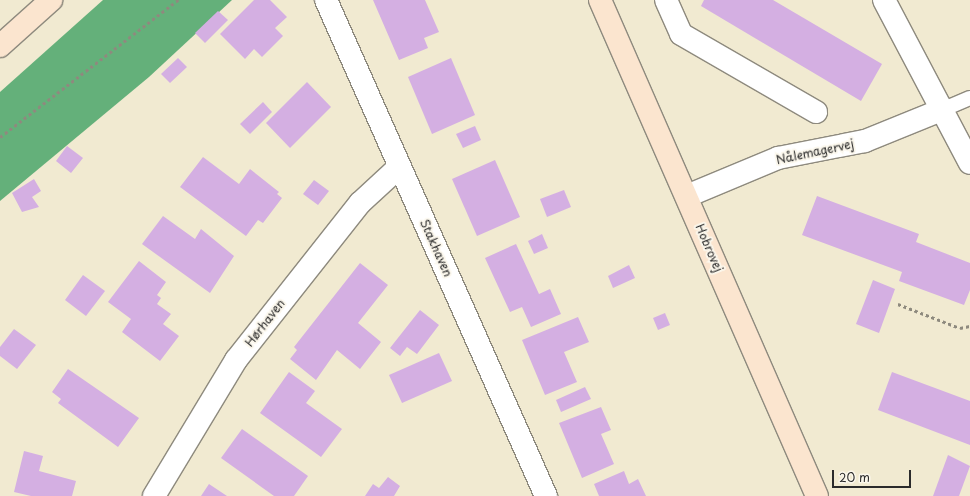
<!DOCTYPE html>
<html>
<head>
<meta charset="utf-8">
<style>
	body { margin:0 }
	#map { position:relative; width:970px; height:496px; overflow:hidden; background:#f1ead1; font-family:"Playpen Sans",sans-serif }
	div>[style] { position:absolute }
	.forest>* { inset:0; background:#64b07a }
	.building>* { inset:0; background:#d4afe2 }
	.path>* { height:2.5px; margin-top:-1.25px; transform-origin:0; background:repeating-linear-gradient(90deg,#8e8a7e 0 3px,transparent 0 6px) }
	.roads { filter:drop-shadow(1px 0 #8e8a7e) drop-shadow(-1px 0 #8e8a7e) drop-shadow(0 1px #8e8a7e) drop-shadow(0 -1px #8e8a7e) }
	.service>* { height:14px; margin:-7px; padding:0 7px; transform-origin:7px; border-radius:7px; background:#fff }
	.minor>* { height:22px; margin:-11px; padding:0 11px; transform-origin:11px; border-radius:11px; background:#fff }
	.secondary>* { height:22px; margin:-11px; padding:0 11px; transform-origin:11px; border-radius:11px; background:#fbe5cf }
	span { translate:-50% -50%; white-space:nowrap; text-align:center; line-height:1.15; -webkit-text-stroke:4px #fbf7ec; paint-order:stroke }
	.street-label { font-size:12px; color:#2b2b2b }
	.scale { position:absolute; left:832px; top:470px; width:79px; height:18px; box-sizing:border-box; border:2px solid #2b2b2b; border-top:0; padding-left:5px; font-size:12px; line-height:14px; white-space:nowrap; color:#2b2b2b; -webkit-text-stroke:3px #fbf7ec; paint-order:stroke }
</style>
</head>
<body>
<div id="map">
	<div class="forest">
		<div style="clip-path:polygon(103px 0,232px 0,149px 77px,0 201px,0 92px)"></div>
	</div>
	<div class="building">
		<div style="clip-path:polygon(254px 0,270px 0,287px 17px,275px 28px,283px 36px,262px 57px,254px 49px,245px 59px,220px 34px)"></div>
		<div style="clip-path:polygon(373px 0,425px 0,439px 32px,424px 38px,428px 48px,399px 60px)"></div>
		<div style="clip-path:polygon(704px 0,773px 0,882px 64px,861px 101px,701px 6px)"></div>
		<div style="clip-path:polygon(218px 11px,228px 20px,205px 43px,195px 33px)"></div>
		<div style="clip-path:polygon(178px 58px,187px 67px,170px 83px,161px 74px)"></div>
		<div style="clip-path:polygon(451px 58px,475px 115px,432px 134px,408px 77px)"></div>
		<div style="clip-path:polygon(307px 82px,331px 107px,290px 148px,266px 123px)"></div>
		<div style="clip-path:polygon(263px 102px,272px 112px,250px 134px,240px 124px)"></div>
		<div style="clip-path:polygon(475px 126px,481px 140px,463px 148px,456px 134px)"></div>
		<div style="clip-path:polygon(67px 146px,83px 158px,71px 173px,56px 161px)"></div>
		<div style="clip-path:polygon(203px 157px,239px 184px,250px 169px,279px 192px,277px 194px,282px 198px,263px 223px,258px 220px,246px 236px,180px 187px)"></div>
		<div style="clip-path:polygon(495px 160px,520px 217px,477px 236px,452px 179px)"></div>
		<div style="clip-path:polygon(34px 179px,41px 191px,32px 197px,39px 207px,22px 212px,12px 193px)"></div>
		<div style="clip-path:polygon(314px 180px,329px 191px,318px 205px,303px 194px)"></div>
		<div style="clip-path:polygon(564px 190px,571px 207px,547px 217px,540px 199px)"></div>
		<div style="clip-path:polygon(817px 196px,919px 234px,916px 242px,970px 263px,970px 290px,964px 305px,899px 281px,902px 272px,802px 235px)"></div>
		<div style="clip-path:polygon(163px 216px,195px 239px,201px 229px,234px 256px,210px 293px,142px 244px)"></div>
		<div style="clip-path:polygon(542px 234px,548px 248px,534px 254px,528px 241px)"></div>
		<div style="clip-path:polygon(516px 244px,539px 294px,550px 289px,561px 314px,531px 327px,522px 307px,510px 312px,485px 258px)"></div>
		<div style="clip-path:polygon(139px 261px,166px 282px,157px 295px,161px 298px,157px 304px,171px 314px,163px 324px,179px 336px,160px 361px,122px 332px,131px 319px,108px 302px)"></div>
		<div style="clip-path:polygon(360px 263px,388px 285px,358px 323px,381px 342px,360px 369px,337px 350px,316px 380px,290px 359px,297px 350px,294px 347px)"></div>
		<div style="clip-path:polygon(629px 265px,635px 278px,613px 288px,608px 276px)"></div>
		<div style="clip-path:polygon(83px 275px,105px 291px,86px 316px,65px 300px)"></div>
		<div style="clip-path:polygon(873px 280px,895px 289px,879px 333px,856px 324px)"></div>
		<div style="clip-path:polygon(420px 310px,439px 325px,417px 354px,407px 347px,400px 356px,390px 348px)"></div>
		<div style="clip-path:polygon(665px 313px,670px 325px,658px 330px,653px 318px)"></div>
		<div style="clip-path:polygon(578px 317px,589px 342px,564px 352px,577px 382px,545px 395px,522px 340px)"></div>
		<div style="clip-path:polygon(14px 329px,36px 345px,17px 369px,0 356px,0 347px)"></div>
		<div style="clip-path:polygon(439px 353px,452px 381px,402px 403px,389px 375px)"></div>
		<div style="clip-path:polygon(68px 369px,139px 418px,118px 447px,58px 403px,61px 399px,52px 392px)"></div>
		<div style="clip-path:polygon(289px 372px,315px 391px,306px 403px,342px 429px,321px 457px,260px 413px)"></div>
		<div style="clip-path:polygon(892px 372px,970px 401px,970px 445px,878px 410px)"></div>
		<div style="clip-path:polygon(585px 387px,591px 399px,561px 412px,556px 400px)"></div>
		<div style="clip-path:polygon(601px 407px,611px 430px,601px 434px,614px 464px,582px 478px,559px 423px)"></div>
		<div style="clip-path:polygon(242px 429px,308px 476px,294px 496px,274px 496px,221px 458px)"></div>
		<div style="clip-path:polygon(24px 451px,43px 456px,39px 471px,76px 481px,72px 496px,31px 496px,14px 492px)"></div>
		<div style="clip-path:polygon(948px 455px,970px 466px,959px 496px,933px 496px)"></div>
		<div style="clip-path:polygon(624px 471px,629px 484px,638px 479px,646px 496px,599px 496px,594px 484px)"></div>
		<div style="clip-path:polygon(388px 477px,400px 486px,394px 496px,365px 496px,373px 484px,379px 488px)"></div>
		<div style="clip-path:polygon(209px 484px,227px 496px,201px 496px)"></div>
	</div>
	<div class="path">
		<div style="left:0;top:137px;width:225px;rotate:-37.6deg"></div>
		<div style="left:898px;top:304px;width:66px;rotate:21.2deg"></div>
		<div style="left:960px;top:328px;width:10px;rotate:-11deg"></div>
	</div>
	<div class="roads">
		<div class="service">
			<div style="left:944px;top:109px;width:28px;rotate:-23deg"></div>
		</div>
		<div class="minor">
			<div style="left:326px;top:0;width:543px;rotate:66.08deg"></div>
			<div style="left:666px;top:0;width:37px;rotate:66deg"></div>
			<div style="left:681px;top:34px;width:156px;rotate:30deg"></div>
			<div style="left:884px;top:0;width:184px;rotate:62.2deg"></div>
			<div style="left:687px;top:196px;width:99px;rotate:-22.7deg"></div>
			<div style="left:778px;top:158px;width:89px;rotate:-11.1deg"></div>
			<div style="left:865px;top:141px;width:85px;rotate:-22.1deg"></div>
			<div style="left:154px;top:496px;width:159px;rotate:-58.9deg"></div>
			<div style="left:236px;top:360px;width:200px;rotate:-51.7deg"></div>
			<div style="left:360px;top:203px;width:53px;rotate:-42.7deg"></div>
		</div>
		<div class="secondary">
			<div style="left:600px;top:0;width:541px;rotate:66.37deg"></div>
			<div style="left:0;top:46px;width:69px;rotate:-42deg"></div>
		</div>
	</div>
	<div class="street-label">
		<span style="left:815px;top:152px;rotate:-12deg">Nålemagervej</span>
		<span style="left:436px;top:248px;rotate:66deg">Stakhaven</span>
		<span style="left:709px;top:248px;rotate:67deg">Hobrovej</span>
		<span style="left:265px;top:323px;rotate:-52deg">Hørhaven</span>
	</div>
	<div class="scale">20 m</div>
</div>
</body>
</html>
